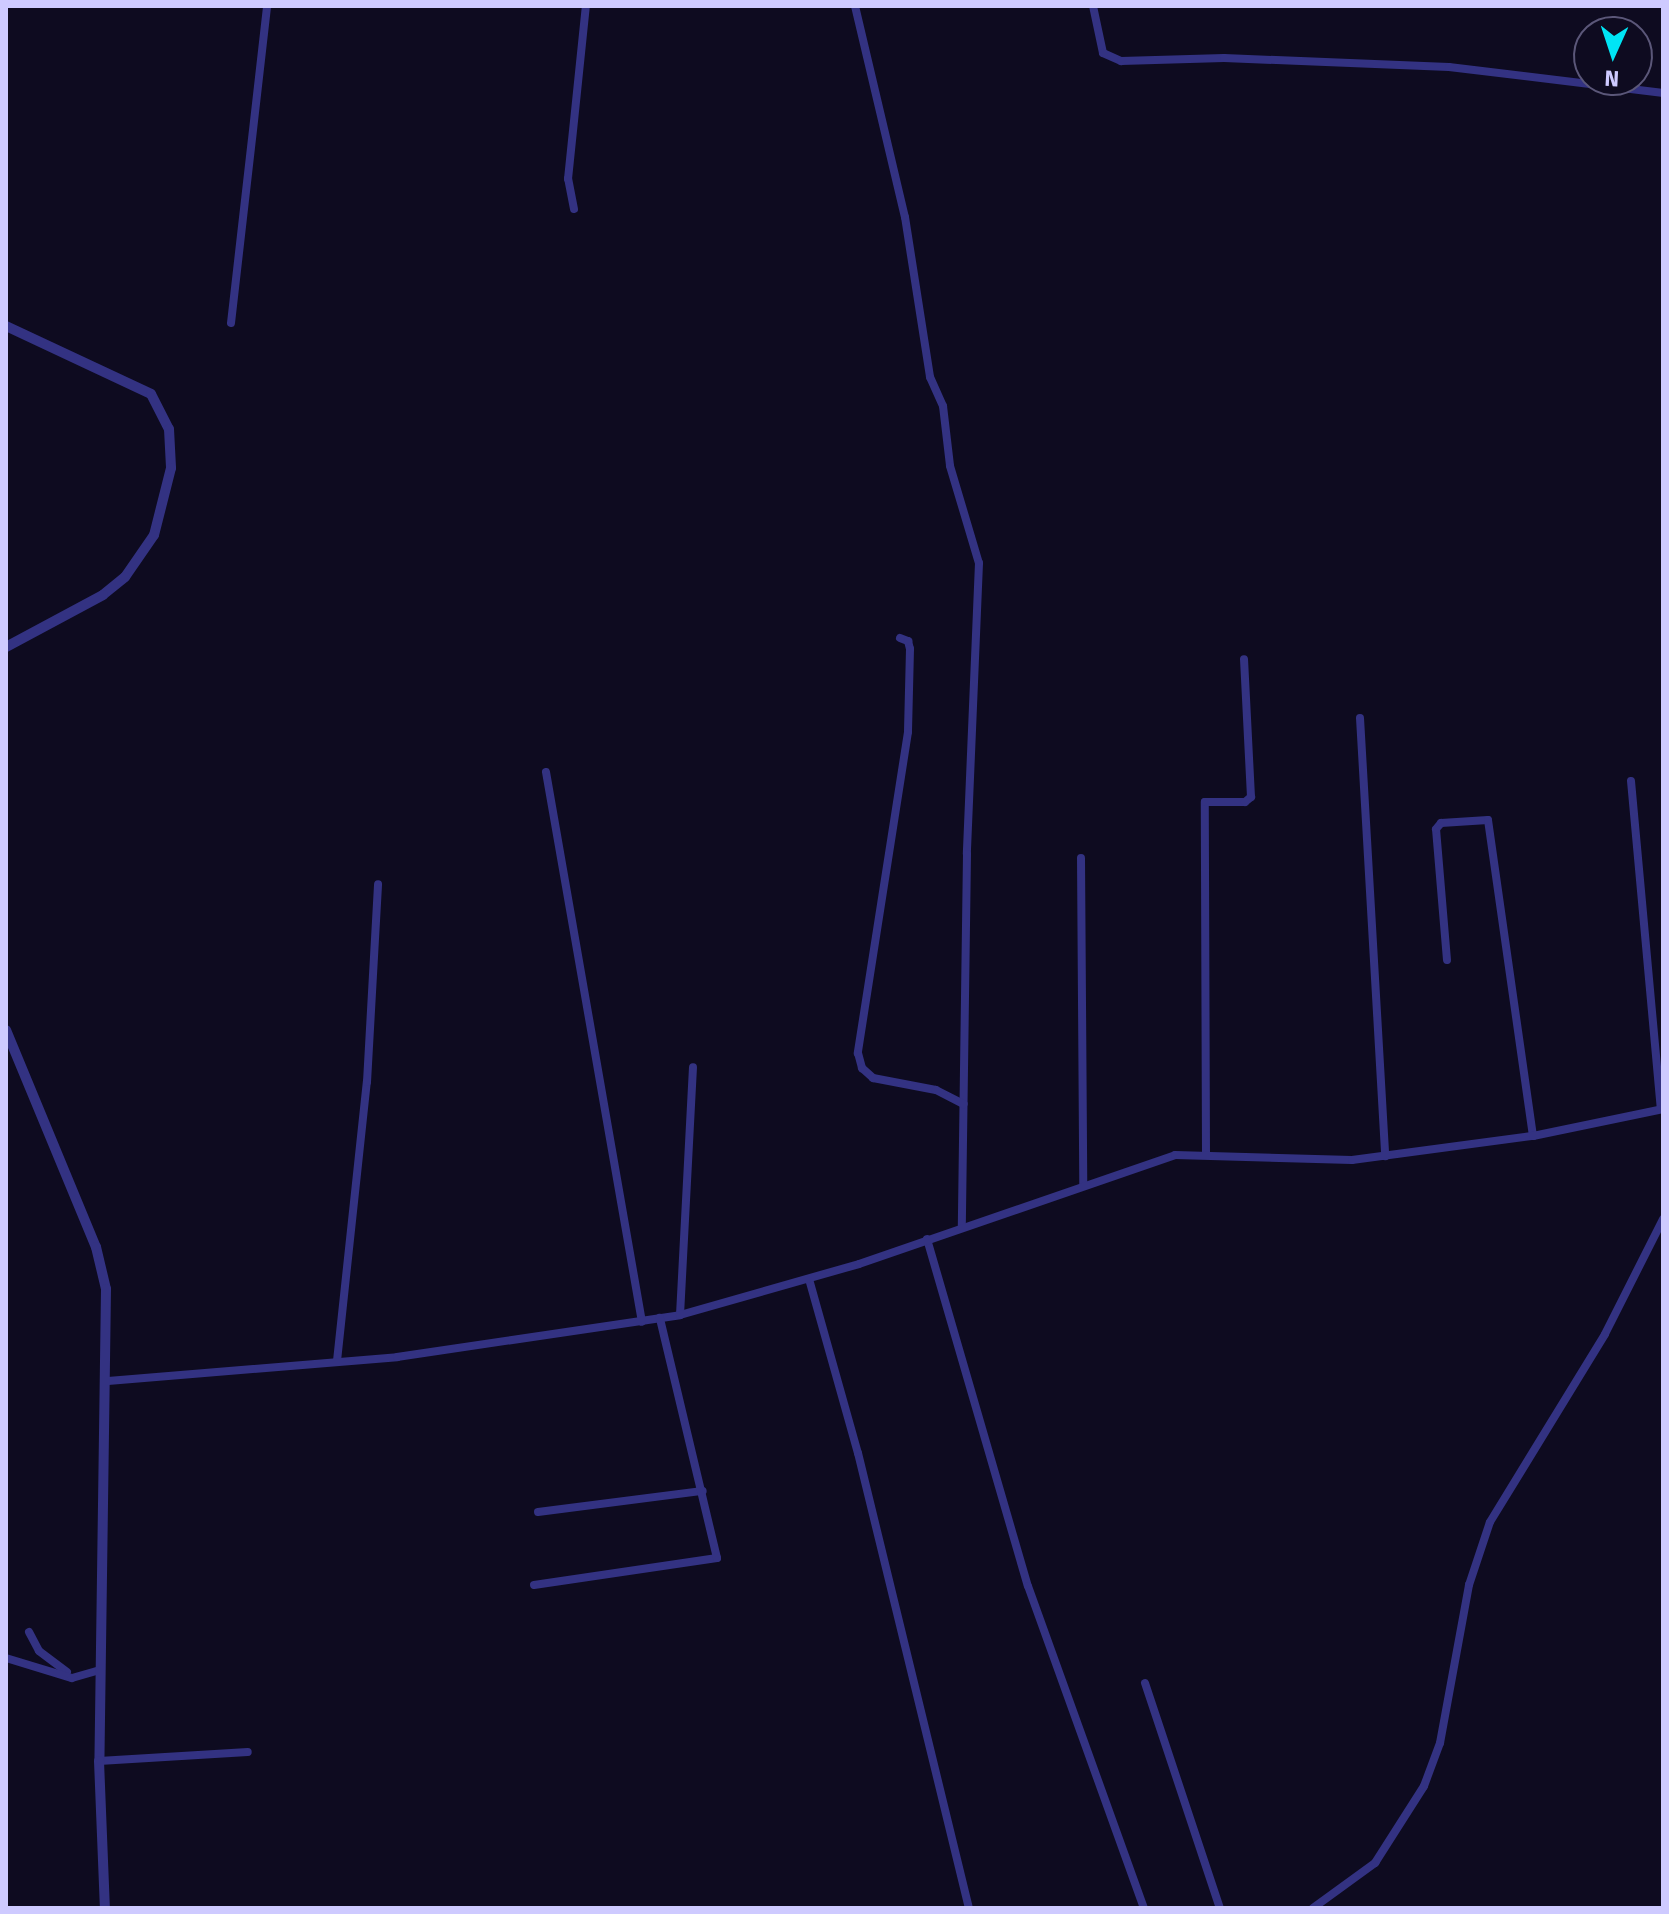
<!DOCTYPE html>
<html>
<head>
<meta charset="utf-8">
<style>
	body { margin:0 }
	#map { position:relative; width:1669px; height:1914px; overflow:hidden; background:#0e0b20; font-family:"Fira Sans",sans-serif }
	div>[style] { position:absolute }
	.minor>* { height:8px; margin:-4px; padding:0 4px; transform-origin:4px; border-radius:4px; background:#333282 }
	.tertiary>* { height:10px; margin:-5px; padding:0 5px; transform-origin:5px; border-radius:5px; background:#333282 }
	span { translate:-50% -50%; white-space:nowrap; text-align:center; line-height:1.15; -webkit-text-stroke:7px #0e0b20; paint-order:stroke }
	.frame { position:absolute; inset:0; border:8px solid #cecaff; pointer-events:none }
	.north { position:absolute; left:1573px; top:16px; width:80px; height:80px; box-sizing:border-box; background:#0e0b20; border:2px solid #5b5779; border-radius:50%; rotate:183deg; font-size:22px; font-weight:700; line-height:32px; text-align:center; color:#cecaff }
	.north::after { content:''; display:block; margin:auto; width:28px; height:36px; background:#00e5f5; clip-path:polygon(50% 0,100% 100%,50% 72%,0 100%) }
</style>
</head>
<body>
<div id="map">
	<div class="minor">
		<div style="left:855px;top:6px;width:217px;rotate:76.7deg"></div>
		<div style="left:905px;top:217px;width:162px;rotate:81.1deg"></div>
		<div style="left:930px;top:377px;width:32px;rotate:66deg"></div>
		<div style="left:943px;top:406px;width:60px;rotate:83.3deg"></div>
		<div style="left:950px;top:466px;width:101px;rotate:73.4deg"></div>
		<div style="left:979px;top:563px;width:291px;rotate:92.4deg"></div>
		<div style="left:967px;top:854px;width:372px;rotate:90.8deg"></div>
		<div style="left:1093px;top:6px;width:48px;rotate:78deg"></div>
		<div style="left:1103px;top:53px;width:20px;rotate:24deg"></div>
		<div style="left:1121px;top:61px;width:103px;rotate:-1.7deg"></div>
		<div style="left:1224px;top:58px;width:225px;rotate:2.3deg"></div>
		<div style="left:1449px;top:67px;width:216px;rotate:6.9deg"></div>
		<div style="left:574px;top:209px;width:31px;rotate:-101deg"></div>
		<div style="left:568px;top:179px;width:174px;rotate:-84.1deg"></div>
		<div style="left:231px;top:323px;width:319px;rotate:-83.5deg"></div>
		<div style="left:900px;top:638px;width:9px;rotate:21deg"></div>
		<div style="left:908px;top:641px;width:8px;rotate:76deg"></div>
		<div style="left:910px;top:649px;width:83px;rotate:91.4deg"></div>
		<div style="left:908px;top:732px;width:325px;rotate:98.9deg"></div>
		<div style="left:858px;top:1053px;width:16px;rotate:75deg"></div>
		<div style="left:862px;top:1068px;width:15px;rotate:42deg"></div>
		<div style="left:873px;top:1078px;width:64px;rotate:10.8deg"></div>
		<div style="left:936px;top:1090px;width:31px;rotate:27deg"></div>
		<div style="left:1360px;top:718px;width:439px;rotate:86.7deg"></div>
		<div style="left:546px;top:772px;width:558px;rotate:80.1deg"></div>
		<div style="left:1631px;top:781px;width:329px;rotate:84.8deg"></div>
		<div style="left:1081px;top:858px;width:327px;rotate:89.6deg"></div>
		<div style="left:1447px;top:960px;width:131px;rotate:-94.8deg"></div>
		<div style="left:1436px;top:829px;width:8px;rotate:-50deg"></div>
		<div style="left:1441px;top:823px;width:47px;rotate:-3.7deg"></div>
		<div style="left:1488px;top:820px;width:319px;rotate:81.9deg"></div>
		<div style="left:1206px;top:1155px;width:353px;rotate:-90.2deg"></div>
		<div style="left:1205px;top:802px;width:40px"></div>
		<div style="left:1245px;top:802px;width:8px;rotate:-40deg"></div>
		<div style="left:1251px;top:797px;width:138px;rotate:-92.9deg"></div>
		<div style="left:927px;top:1239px;width:361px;rotate:73.8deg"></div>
		<div style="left:1028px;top:1586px;width:342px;rotate:70.2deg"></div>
		<div style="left:809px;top:1279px;width:181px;rotate:74.3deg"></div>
		<div style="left:858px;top:1453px;width:468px;rotate:76.3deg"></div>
		<div style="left:680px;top:1315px;width:248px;rotate:-87deg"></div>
		<div style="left:337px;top:1361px;width:281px;rotate:-83.9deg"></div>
		<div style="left:367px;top:1082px;width:198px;rotate:-86.8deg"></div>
		<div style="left:108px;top:1381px;width:290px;rotate:-4.7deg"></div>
		<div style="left:397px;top:1357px;width:286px;rotate:-8.4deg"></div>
		<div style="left:680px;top:1315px;width:186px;rotate:-15.9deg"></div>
		<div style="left:859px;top:1264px;width:334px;rotate:-19deg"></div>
		<div style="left:1175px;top:1155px;width:177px;rotate:1.6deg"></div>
		<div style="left:1352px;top:1160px;width:183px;rotate:-7.6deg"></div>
		<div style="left:1533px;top:1136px;width:133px;rotate:-11.7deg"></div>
		<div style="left:538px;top:1512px;width:166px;rotate:-7.3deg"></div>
		<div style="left:534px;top:1585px;width:185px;rotate:-8.4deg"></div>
		<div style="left:717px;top:1558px;width:247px;rotate:-103.4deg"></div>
		<div style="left:29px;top:1632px;width:21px;rotate:62deg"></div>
		<div style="left:39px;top:1651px;width:35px;rotate:37deg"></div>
		<div style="left:6px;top:1658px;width:69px;rotate:16.9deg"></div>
		<div style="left:72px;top:1678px;width:29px;rotate:-16deg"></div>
		<div style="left:1145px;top:1683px;width:237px;rotate:71.6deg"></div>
		<div style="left:99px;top:1761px;width:149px;rotate:-3.5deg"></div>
		<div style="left:1313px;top:1908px;width:77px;rotate:-36deg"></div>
		<div style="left:1375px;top:1863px;width:91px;rotate:-57.5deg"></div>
		<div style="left:1424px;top:1786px;width:46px;rotate:-69.6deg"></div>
		<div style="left:1440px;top:1743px;width:161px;rotate:-79.6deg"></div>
		<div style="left:1469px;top:1585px;width:66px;rotate:-71.6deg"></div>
		<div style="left:1490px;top:1522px;width:220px;rotate:-58.5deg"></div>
		<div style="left:1605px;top:1334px;width:129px;rotate:-63.2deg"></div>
	</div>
	<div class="tertiary">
		<div style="left:6px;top:326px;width:160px;rotate:25.1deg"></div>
		<div style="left:151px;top:394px;width:39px;rotate:63deg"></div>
		<div style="left:169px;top:429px;width:39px;rotate:87deg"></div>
		<div style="left:171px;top:468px;width:69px;rotate:104.2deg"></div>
		<div style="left:154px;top:535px;width:51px;rotate:124.6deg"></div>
		<div style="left:125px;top:577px;width:28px;rotate:141deg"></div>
		<div style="left:103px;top:595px;width:110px;rotate:151.8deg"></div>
		<div style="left:6px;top:1030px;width:235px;rotate:67.5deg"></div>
		<div style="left:96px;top:1247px;width:43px;rotate:76.6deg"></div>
		<div style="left:106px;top:1289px;width:472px;rotate:90.8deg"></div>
		<div style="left:99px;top:1761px;width:147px;rotate:87.7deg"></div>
	</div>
	<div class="frame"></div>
	<div class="north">N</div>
</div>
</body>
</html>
